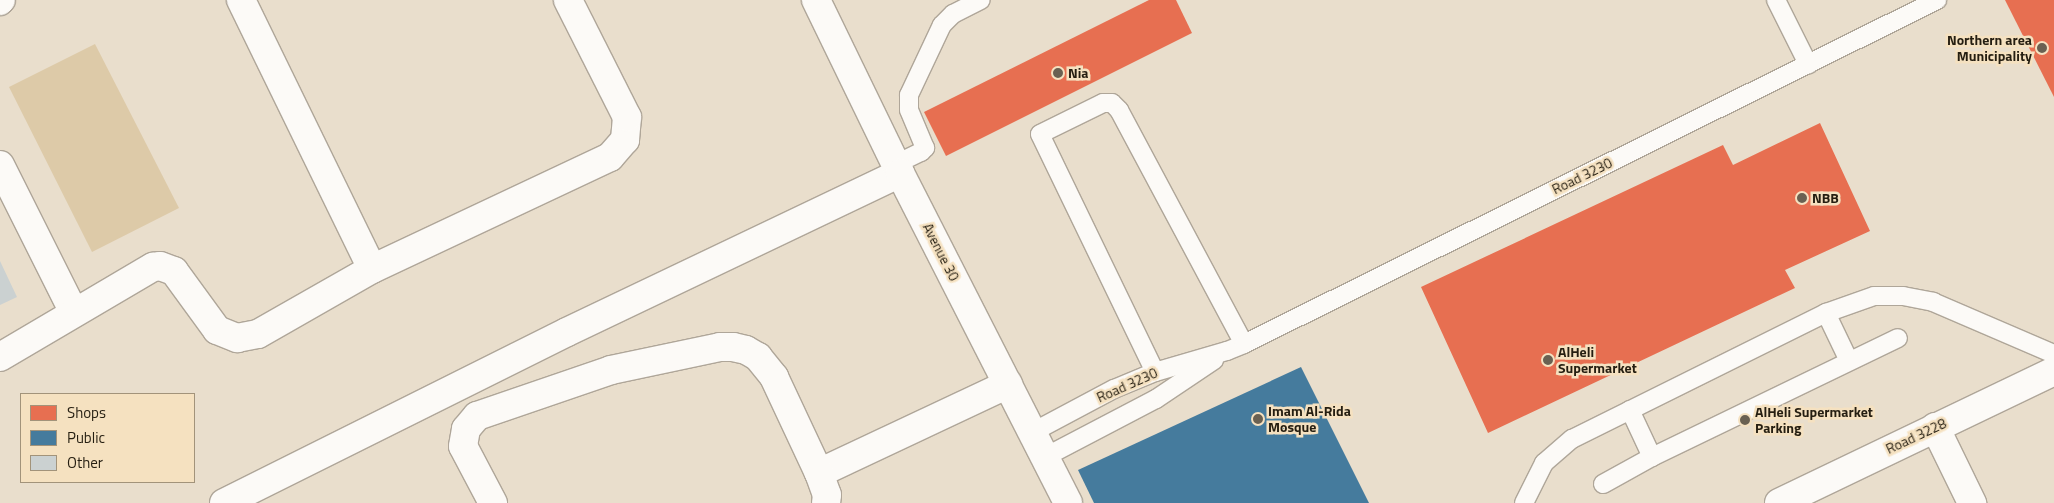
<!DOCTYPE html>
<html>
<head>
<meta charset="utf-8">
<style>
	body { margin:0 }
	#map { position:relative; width:2054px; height:503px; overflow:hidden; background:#e9decc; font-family:"Titillium Web",sans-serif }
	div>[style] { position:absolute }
	.green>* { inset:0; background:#ddcaa8 }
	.shops>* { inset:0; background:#e76f51 }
	.public>* { inset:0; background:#457b9d }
	.building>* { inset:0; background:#cbd1d1 }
	.roads { filter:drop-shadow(1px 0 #afa699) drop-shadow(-1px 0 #afa699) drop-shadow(0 1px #afa699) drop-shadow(0 -1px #afa699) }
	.lane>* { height:18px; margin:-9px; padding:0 9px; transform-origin:9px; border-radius:9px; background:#fcfaf7 }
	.street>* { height:28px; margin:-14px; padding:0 14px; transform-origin:14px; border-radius:14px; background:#fcfaf7 }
	.secondary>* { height:28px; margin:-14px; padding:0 14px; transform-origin:14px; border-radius:14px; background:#fcfaf7 }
	.dots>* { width:14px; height:14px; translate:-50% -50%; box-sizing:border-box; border:2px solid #f5e1c0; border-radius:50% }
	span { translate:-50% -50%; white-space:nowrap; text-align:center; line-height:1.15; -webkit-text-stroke:5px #f5e1c0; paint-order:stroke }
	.poi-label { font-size:14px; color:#251e11; font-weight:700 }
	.right { translate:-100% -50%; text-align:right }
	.left { translate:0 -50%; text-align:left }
	.street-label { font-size:14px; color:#251e11 }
	.legend { position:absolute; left:20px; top:393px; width:175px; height:90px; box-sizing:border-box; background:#f5e1c0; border:1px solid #a2937a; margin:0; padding:6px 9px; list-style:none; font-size:15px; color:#251e11 }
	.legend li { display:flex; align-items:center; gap:10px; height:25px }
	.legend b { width:25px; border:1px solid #a2937a }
</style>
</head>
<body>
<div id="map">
	<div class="green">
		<div style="clip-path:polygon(95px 44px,179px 208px,92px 252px,9px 87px)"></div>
	</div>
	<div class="shops">
		<div style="clip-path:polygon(1149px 0,1176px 0,1192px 33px,946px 156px,924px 112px)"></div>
		<div style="clip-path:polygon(2005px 0,2054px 0,2054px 97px)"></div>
		<div style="clip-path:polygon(1820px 123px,1870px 231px,1785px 270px,1795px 288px,1488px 433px,1421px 287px,1723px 145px,1733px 165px)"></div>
	</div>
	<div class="public">
		<div style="clip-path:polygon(1301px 367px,1369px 503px,1094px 503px,1078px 470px)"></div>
	</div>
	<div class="building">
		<div style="clip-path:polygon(0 261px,17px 297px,0 305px)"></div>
	</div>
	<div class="roads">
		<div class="lane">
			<div style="left:1776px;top:0;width:72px;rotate:63.4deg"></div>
			<div style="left:896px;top:164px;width:28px;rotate:-26deg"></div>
			<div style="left:921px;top:152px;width:6px;rotate:-45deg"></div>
			<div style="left:925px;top:148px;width:41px;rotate:-112.8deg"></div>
			<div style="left:909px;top:110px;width:15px;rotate:-90deg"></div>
			<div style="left:909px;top:95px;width:77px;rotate:-64.8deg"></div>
			<div style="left:942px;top:25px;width:16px;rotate:-45deg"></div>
			<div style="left:953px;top:14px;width:31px;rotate:-27deg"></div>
			<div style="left:1826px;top:313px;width:53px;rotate:64.4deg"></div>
			<div style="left:1155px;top:372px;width:264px;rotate:-115.8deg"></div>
			<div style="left:1040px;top:134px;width:70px;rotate:-26.2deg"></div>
			<div style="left:1103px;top:103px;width:9px"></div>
			<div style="left:1112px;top:103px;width:10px;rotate:45deg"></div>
			<div style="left:1119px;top:110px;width:265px;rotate:61.9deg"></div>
			<div style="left:1630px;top:410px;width:52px;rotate:64.9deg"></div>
			<div style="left:1033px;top:432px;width:92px;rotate:-28deg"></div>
			<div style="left:1114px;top:389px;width:44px;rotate:-22.5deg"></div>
			<div style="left:1155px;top:372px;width:75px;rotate:-16.3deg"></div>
			<div style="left:1227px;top:351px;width:18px;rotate:-22deg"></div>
			<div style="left:1244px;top:344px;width:774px;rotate:-26.4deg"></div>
			<div style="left:1045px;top:457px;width:125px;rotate:-27.6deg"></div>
			<div style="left:1156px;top:399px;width:70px;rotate:-33.9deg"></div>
			<div style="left:1603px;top:484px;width:56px;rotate:-28.9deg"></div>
			<div style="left:1652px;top:457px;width:273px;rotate:-25.8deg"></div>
			<div style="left:1524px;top:503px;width:45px;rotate:-63.4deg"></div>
			<div style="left:1544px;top:463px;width:37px;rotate:-41deg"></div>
			<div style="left:1572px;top:439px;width:284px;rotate:-26.4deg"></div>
			<div style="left:1826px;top:313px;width:51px;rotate:-19.5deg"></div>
			<div style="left:1874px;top:296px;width:29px"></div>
			<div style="left:1903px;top:296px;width:31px;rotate:11deg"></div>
			<div style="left:1933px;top:302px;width:132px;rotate:23.3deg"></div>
		</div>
		<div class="street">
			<div style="left:241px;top:0;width:299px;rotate:64deg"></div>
			<div style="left:0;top:1px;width:1px;rotate:-45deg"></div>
			<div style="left:0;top:165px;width:165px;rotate:63.4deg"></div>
			<div style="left:0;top:357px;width:178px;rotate:-30.5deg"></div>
			<div style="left:153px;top:267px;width:7px;rotate:-8deg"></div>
			<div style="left:160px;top:266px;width:15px;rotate:20deg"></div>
			<div style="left:174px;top:271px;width:73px;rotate:53.9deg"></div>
			<div style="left:217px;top:330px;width:22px;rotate:22deg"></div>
			<div style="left:237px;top:338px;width:21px;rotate:-11deg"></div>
			<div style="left:258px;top:334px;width:131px;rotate:-29.7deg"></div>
			<div style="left:372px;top:269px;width:263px;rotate:-25.2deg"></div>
			<div style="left:610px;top:157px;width:23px;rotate:-49deg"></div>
			<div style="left:625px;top:140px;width:23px;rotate:-85deg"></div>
			<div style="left:627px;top:117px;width:131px;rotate:-116.8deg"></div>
			<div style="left:1935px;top:427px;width:85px;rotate:64deg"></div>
			<div style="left:819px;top:473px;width:209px;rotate:-25.2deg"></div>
			<div style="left:224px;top:503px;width:383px;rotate:-26.5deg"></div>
			<div style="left:567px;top:332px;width:369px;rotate:-25.5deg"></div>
			<div style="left:493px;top:503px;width:64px;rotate:-117.8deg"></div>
			<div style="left:463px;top:446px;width:17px;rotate:-80deg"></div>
			<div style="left:466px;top:429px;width:17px;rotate:-50deg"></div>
			<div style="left:477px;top:416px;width:142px;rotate:-18.9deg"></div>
			<div style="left:611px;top:370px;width:111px;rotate:-11.9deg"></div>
			<div style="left:720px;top:347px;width:13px"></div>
			<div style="left:733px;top:347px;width:13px;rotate:13deg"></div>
			<div style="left:746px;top:350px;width:14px;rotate:30deg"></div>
			<div style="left:758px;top:357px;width:26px;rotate:51deg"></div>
			<div style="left:774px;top:377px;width:106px;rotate:64.9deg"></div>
			<div style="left:819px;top:473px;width:23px;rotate:70deg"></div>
			<div style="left:827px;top:495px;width:8px;rotate:97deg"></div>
		</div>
		<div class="secondary">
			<div style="left:816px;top:0;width:192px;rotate:64.1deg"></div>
			<div style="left:900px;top:173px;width:370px;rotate:63deg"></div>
			<div style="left:1779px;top:503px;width:305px;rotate:-25.6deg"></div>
		</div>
	</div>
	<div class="dots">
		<div style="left:2042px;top:48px;background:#6a6152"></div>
		<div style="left:1058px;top:73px;background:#6a6152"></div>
		<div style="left:1802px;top:198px;background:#6a6152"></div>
		<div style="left:1548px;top:360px;background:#6a6152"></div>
		<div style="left:1258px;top:419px;background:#6a6152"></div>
		<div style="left:1745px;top:420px;background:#6a6152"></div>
	</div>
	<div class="poi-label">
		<span class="right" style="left:2032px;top:48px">Northern area<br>Municipality</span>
		<span class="left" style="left:1068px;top:73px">Nia</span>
		<span class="left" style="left:1812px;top:198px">NBB</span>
		<span class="left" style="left:1558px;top:360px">AlHeli<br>Supermarket</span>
		<span class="left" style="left:1268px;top:419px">Imam Al-Rida<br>Mosque</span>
		<span class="left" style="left:1755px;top:420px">AlHeli Supermarket<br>Parking</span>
	</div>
	<div class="street-label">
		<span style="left:1582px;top:176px;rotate:-26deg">Road 3230</span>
		<span style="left:941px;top:252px;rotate:63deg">Avenue 30</span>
		<span style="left:1127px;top:385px;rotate:-24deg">Road 3230</span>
		<span style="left:1916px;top:436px;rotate:-25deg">Road 3228</span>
	</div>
	<ul class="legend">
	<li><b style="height:14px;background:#e76f51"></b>Shops</li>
	<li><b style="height:14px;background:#457b9d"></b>Public</li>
	<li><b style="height:14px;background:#cbd1d1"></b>Other</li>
	</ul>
</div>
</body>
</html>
